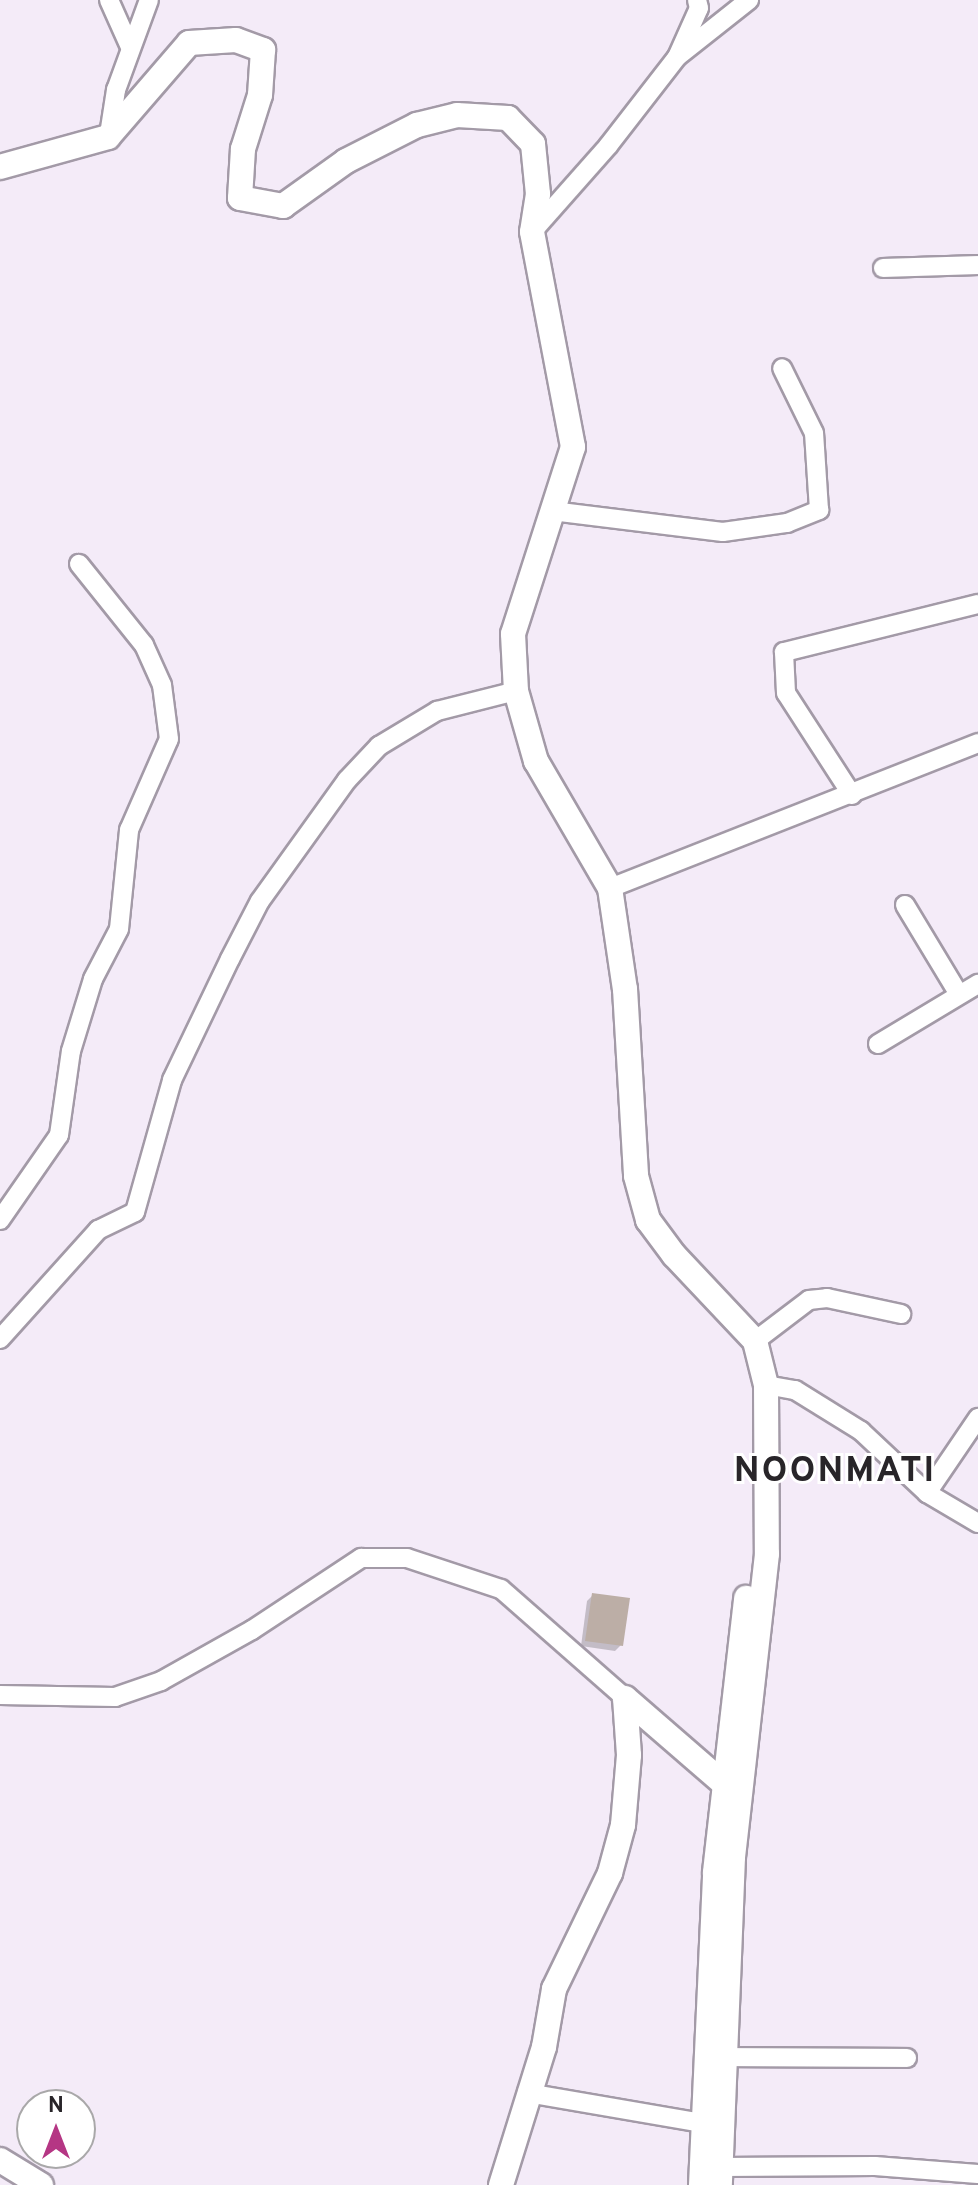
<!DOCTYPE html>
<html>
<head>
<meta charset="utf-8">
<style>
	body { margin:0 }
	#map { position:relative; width:978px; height:2185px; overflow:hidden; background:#f4ebf8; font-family:Overpass,sans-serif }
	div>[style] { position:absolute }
	.shadow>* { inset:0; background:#0003 }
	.building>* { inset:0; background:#bcaea6 }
	.roads { filter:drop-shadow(2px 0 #a39aa7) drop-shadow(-2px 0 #a39aa7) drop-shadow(0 2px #a39aa7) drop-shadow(0 -2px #a39aa7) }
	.minor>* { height:18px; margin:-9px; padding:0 9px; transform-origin:9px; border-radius:9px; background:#fff }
	.tertiary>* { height:24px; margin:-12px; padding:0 12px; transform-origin:12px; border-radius:12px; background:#fff }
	span { translate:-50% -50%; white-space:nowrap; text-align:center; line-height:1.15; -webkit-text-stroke:6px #fff; paint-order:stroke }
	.district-label { font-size:36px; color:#282529; font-weight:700; letter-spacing:2px }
	.north { position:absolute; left:16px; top:2089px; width:80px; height:80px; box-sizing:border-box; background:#fff; border:2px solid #a9a8a9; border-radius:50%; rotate:0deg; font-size:22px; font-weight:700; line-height:32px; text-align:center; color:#282529 }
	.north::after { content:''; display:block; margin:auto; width:28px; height:36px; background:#b53684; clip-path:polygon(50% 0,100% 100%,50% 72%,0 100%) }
</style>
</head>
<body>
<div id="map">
	<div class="shadow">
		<div style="clip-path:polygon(593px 1595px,621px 1645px,615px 1651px,581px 1646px,587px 1601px)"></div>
	</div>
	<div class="building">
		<div style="clip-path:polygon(592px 1593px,630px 1598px,623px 1646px,585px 1641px)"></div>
	</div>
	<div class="roads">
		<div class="minor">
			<div style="left:109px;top:0;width:51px;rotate:65.9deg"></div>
			<div style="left:678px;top:55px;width:51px;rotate:-65.9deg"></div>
			<div style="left:699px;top:8px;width:8px;rotate:-104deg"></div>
			<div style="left:109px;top:135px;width:46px;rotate:-81.2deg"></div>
			<div style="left:116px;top:90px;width:96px;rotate:-69.9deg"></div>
			<div style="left:532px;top:232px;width:115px;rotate:-48.5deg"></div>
			<div style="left:608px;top:146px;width:113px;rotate:-52.2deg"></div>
			<div style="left:677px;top:57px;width:92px;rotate:-38.4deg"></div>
			<div style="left:883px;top:268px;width:95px;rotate:-1.8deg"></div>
			<div style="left:552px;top:511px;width:172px;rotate:7deg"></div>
			<div style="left:723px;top:532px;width:65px;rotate:-8deg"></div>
			<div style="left:787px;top:523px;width:35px;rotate:-22deg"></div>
			<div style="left:819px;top:510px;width:77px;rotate:-93.7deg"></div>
			<div style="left:814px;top:433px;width:72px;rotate:-116.2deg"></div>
			<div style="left:852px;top:795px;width:121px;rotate:-122.9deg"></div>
			<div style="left:786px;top:693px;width:41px;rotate:-92.8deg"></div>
			<div style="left:784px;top:652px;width:200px;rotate:-13.9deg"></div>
			<div style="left:610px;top:888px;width:396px;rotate:-21.5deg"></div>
			<div style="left:905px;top:905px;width:103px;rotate:58.9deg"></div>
			<div style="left:878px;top:1044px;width:117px;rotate:-31deg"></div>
			<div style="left:0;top:1220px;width:103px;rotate:-55.2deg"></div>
			<div style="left:59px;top:1135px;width:85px;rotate:-81.9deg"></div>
			<div style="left:71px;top:1051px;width:75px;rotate:-73deg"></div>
			<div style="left:93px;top:979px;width:56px;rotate:-62.5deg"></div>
			<div style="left:119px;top:929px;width:100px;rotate:-84.2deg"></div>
			<div style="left:129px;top:830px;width:99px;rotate:-66.3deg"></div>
			<div style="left:169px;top:739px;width:54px;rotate:-97.4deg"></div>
			<div style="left:162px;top:685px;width:44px;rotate:-114.2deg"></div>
			<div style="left:144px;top:645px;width:104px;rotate:-128.7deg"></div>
			<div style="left:0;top:1339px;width:147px;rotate:-48deg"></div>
			<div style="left:98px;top:1230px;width:41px;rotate:-25.9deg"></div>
			<div style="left:135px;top:1212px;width:137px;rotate:-74.3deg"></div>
			<div style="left:172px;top:1080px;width:134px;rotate:-64.4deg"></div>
			<div style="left:230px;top:959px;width:65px;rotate:-62.7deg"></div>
			<div style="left:260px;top:901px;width:149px;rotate:-54.3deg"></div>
			<div style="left:347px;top:780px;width:47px;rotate:-46.7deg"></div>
			<div style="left:379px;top:746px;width:68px;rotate:-31.1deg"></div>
			<div style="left:437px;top:711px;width:81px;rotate:-14.2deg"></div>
			<div style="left:755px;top:1341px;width:68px;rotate:-37.2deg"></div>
			<div style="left:809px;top:1300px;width:18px;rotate:-6deg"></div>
			<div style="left:827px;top:1298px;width:76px;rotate:12.2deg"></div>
			<div style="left:766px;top:1385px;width:29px;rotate:10deg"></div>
			<div style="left:795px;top:1390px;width:78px;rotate:31.8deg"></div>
			<div style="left:861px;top:1431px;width:91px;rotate:43.2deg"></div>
			<div style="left:927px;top:1493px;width:59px;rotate:30.5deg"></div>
			<div style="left:927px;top:1493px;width:91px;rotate:-55.8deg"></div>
			<div style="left:0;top:1695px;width:115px;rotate:1deg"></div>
			<div style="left:115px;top:1697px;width:49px;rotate:-19.2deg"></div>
			<div style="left:161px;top:1681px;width:104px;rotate:-29.3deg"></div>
			<div style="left:252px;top:1630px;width:131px;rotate:-33.4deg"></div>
			<div style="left:361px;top:1558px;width:46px"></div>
			<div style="left:407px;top:1558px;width:99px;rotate:18.3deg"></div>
			<div style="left:501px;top:1589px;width:165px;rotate:41.3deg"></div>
			<div style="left:722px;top:2057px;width:185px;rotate:0.3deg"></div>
			<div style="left:527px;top:2093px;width:190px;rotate:9.7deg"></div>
			<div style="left:720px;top:2167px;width:155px;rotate:-0.4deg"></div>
			<div style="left:875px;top:2166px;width:103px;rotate:4.4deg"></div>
		</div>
		<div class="tertiary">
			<div style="left:0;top:167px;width:112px;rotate:-15.5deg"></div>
			<div style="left:108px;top:137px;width:124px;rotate:-49.2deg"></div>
			<div style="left:189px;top:43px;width:47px;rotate:-3.7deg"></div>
			<div style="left:236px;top:40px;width:29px;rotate:20deg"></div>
			<div style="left:263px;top:50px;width:45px;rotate:93.8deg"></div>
			<div style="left:260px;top:95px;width:57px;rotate:107.5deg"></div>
			<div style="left:243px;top:149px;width:49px;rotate:93.5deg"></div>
			<div style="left:240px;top:198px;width:44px;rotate:10.5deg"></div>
			<div style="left:283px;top:206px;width:77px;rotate:-35.5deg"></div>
			<div style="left:346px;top:161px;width:80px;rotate:-26.9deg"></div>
			<div style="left:417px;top:125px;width:41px;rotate:-14deg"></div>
			<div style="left:457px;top:115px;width:51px;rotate:3.4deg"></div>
			<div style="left:508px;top:118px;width:36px;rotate:46deg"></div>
			<div style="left:533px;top:144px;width:50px;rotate:84.3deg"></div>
			<div style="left:538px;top:194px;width:38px;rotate:99deg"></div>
			<div style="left:532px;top:232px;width:219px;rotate:79.2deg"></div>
			<div style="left:573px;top:447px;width:196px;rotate:107.8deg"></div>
			<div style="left:513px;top:634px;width:57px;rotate:87deg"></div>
			<div style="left:516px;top:691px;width:73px;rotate:74.1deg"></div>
			<div style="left:536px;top:761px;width:147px;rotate:59.8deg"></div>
			<div style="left:610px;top:888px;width:102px;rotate:81.6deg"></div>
			<div style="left:625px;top:989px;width:187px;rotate:86.6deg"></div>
			<div style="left:636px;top:1176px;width:46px;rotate:74.7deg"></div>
			<div style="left:648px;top:1220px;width:44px;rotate:53.4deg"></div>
			<div style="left:674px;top:1255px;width:118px;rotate:46.7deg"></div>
			<div style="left:755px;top:1341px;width:45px;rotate:76deg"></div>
			<div style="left:766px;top:1385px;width:169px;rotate:89.7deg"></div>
			<div style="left:767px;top:1554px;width:305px;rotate:96.4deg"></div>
			<div style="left:733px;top:1857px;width:328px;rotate:92.3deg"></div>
			<div style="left:625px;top:1698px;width:130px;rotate:40.9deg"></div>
			<div style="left:0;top:2160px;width:48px;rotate:31.4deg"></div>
			<div style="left:501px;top:2185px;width:145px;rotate:-72.7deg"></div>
			<div style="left:544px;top:2047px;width:59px;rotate:-80.2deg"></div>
			<div style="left:554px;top:1989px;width:129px;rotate:-64.2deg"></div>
			<div style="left:610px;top:1873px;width:50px;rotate:-74.8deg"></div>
			<div style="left:623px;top:1825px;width:70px;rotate:-85.1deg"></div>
			<div style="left:629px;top:1755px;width:57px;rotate:-94deg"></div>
			<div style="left:701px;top:2185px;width:313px;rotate:-87.4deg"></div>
			<div style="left:715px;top:1872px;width:276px;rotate:-83.5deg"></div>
		</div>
	</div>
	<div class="district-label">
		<span style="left:835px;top:1473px">NOONMATI</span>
	</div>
	<div class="north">N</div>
</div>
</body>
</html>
